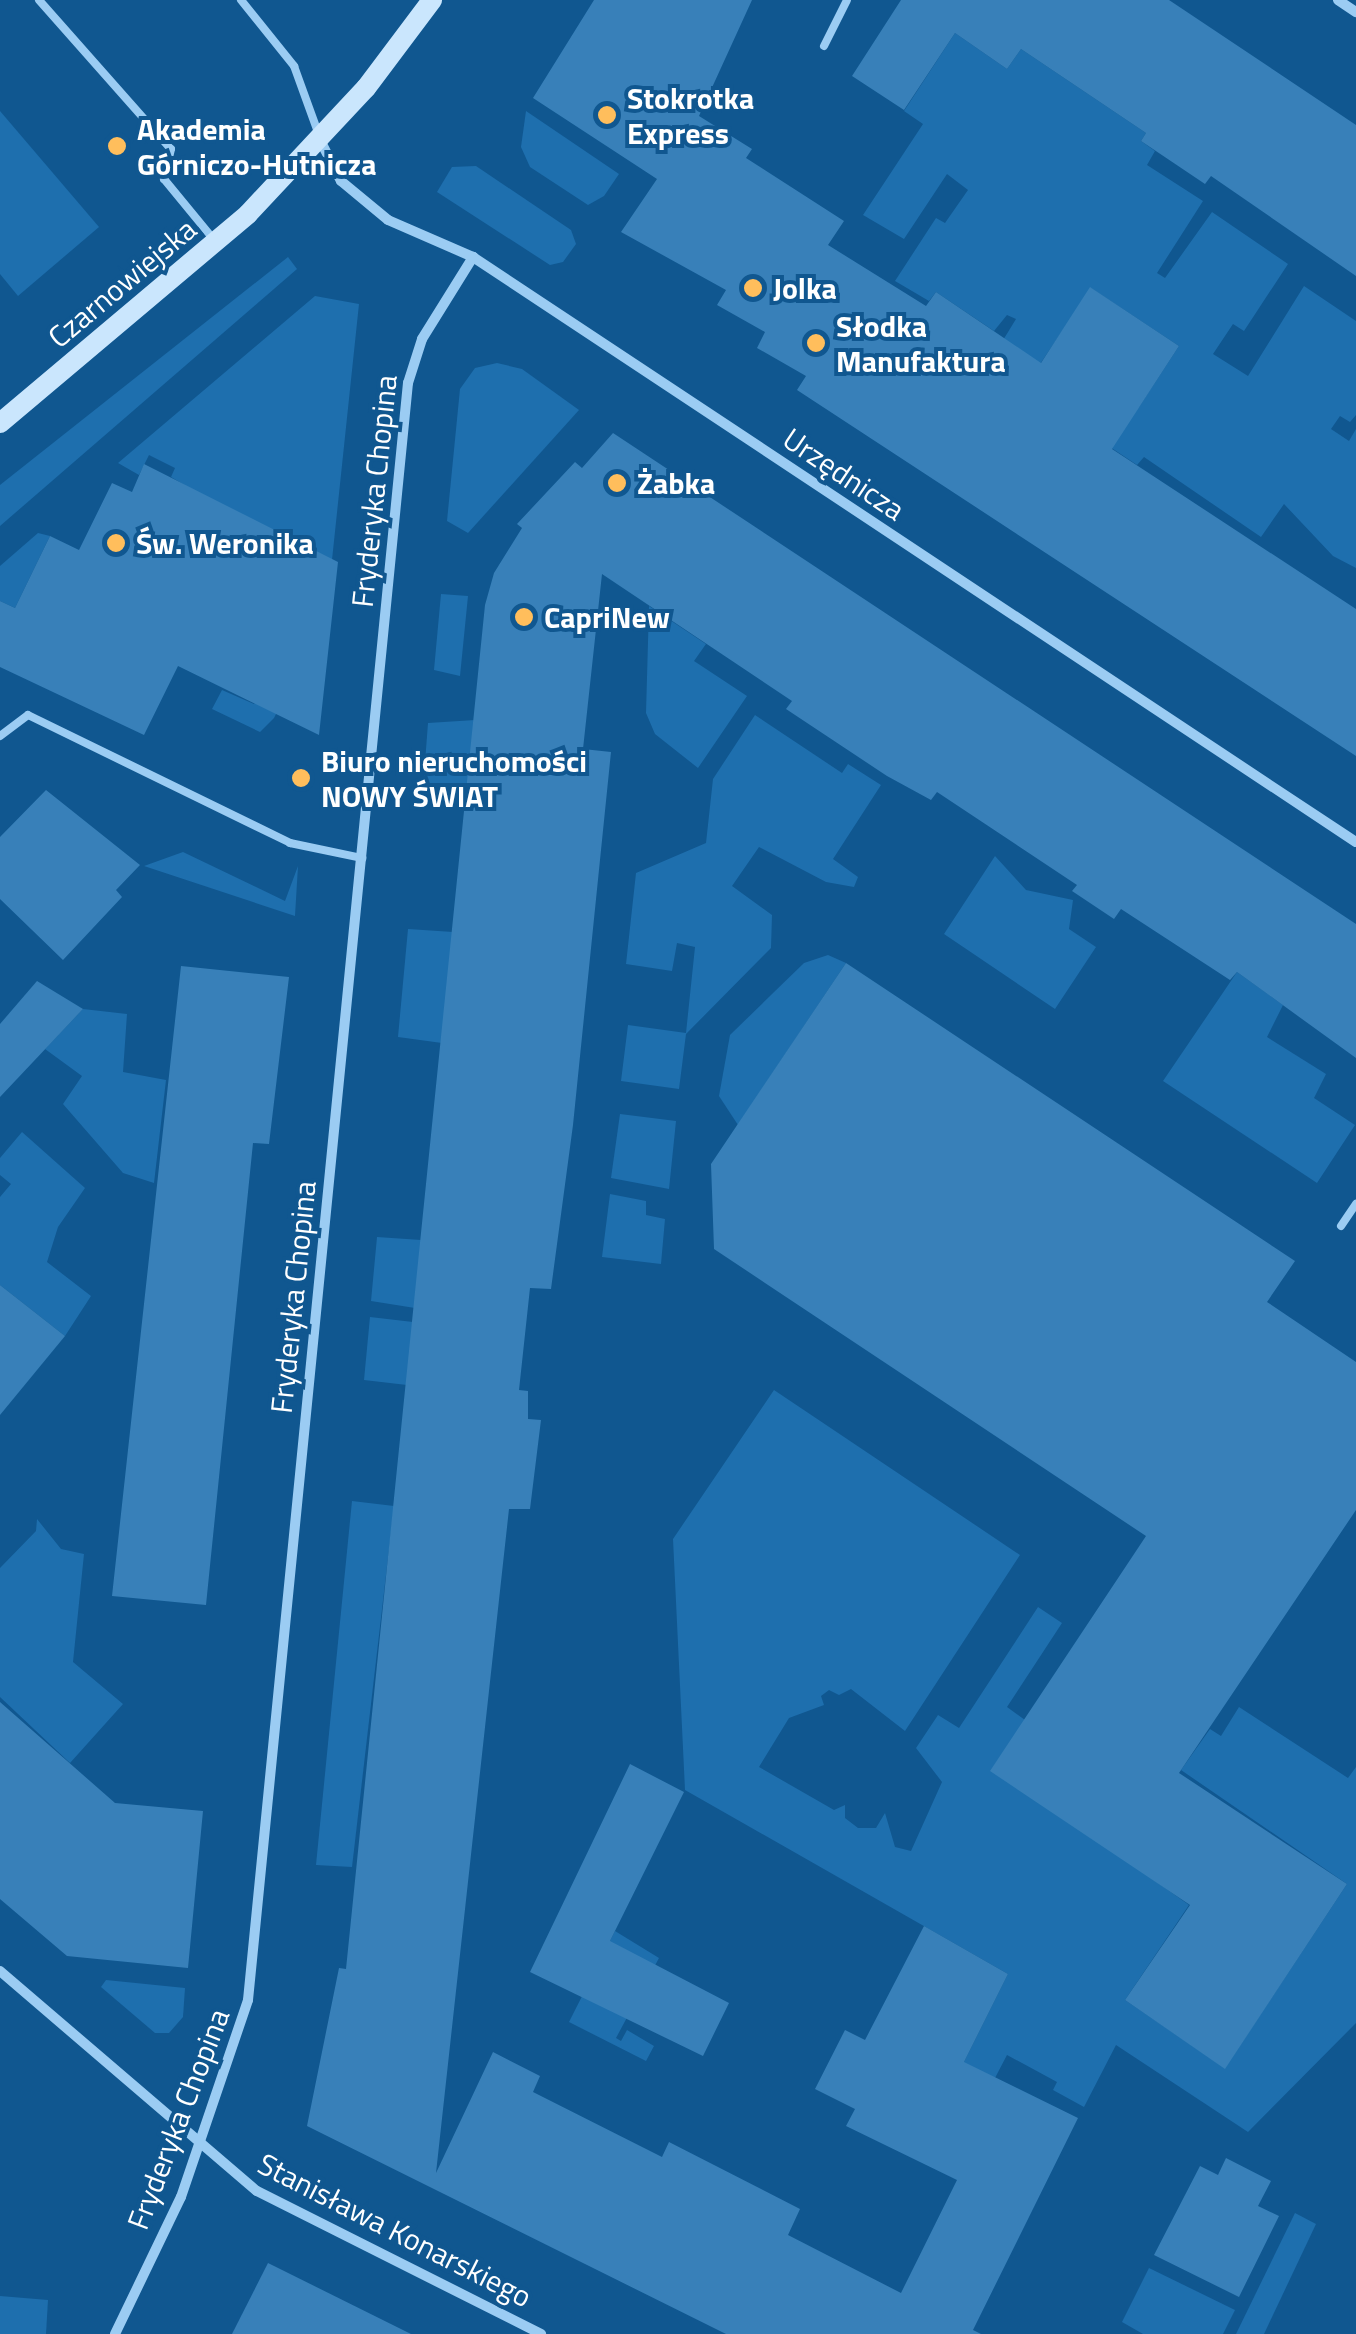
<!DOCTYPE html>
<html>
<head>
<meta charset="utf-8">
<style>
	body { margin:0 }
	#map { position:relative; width:1356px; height:2334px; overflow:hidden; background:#105790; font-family:"Titillium Web",sans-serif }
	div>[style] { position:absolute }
	.green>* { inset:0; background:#1e6fae }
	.building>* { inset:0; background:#3880b9 }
	.service>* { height:8px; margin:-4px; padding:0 4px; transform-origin:4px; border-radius:4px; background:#9bccf3 }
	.minor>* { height:10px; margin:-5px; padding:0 5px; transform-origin:5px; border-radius:5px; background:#9bccf3 }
	.secondary>* { height:20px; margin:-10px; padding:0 10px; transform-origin:10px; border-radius:10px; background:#cae6fd }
	.dots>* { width:28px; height:28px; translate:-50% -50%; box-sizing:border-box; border:5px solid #105790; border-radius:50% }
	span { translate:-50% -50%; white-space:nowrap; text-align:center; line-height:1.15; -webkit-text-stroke:8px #105790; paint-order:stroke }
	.poi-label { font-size:30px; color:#fff; font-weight:700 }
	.left { translate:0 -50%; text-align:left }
	.street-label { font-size:30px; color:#fff }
</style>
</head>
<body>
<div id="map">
	<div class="green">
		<div style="clip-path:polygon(955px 33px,1007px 69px,1021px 49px,1146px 133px,1141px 141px,1155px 151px,1147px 165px,1203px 201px,1157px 273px,1165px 278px,1212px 212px,1288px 264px,1244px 331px,1233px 324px,1213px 354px,1248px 376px,1304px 286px,1356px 321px,1356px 415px,1350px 422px,1340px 416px,1331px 429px,1349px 441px,1356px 429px,1356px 568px,1333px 556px,1284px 504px,1261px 537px,1144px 457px,1137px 465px,1056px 411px,1070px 400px,1139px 407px,1179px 346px,1091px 288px,1034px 373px,997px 350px,1016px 319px,1007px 315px,994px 331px,936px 292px,929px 301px,895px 281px,936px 218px,945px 223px,968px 190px,947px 174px,904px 239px,863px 215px,923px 124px,904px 111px)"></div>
		<div style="clip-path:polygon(0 111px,99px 227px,18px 296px,0 274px)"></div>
		<div style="clip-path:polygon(526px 111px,619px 174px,604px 196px,588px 205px,530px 167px,521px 147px)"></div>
		<div style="clip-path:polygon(476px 166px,571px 230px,576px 244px,563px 262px,550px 265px,437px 192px,452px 167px)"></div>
		<div style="clip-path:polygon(288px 257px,297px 269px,0 526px,0 485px)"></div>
		<div style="clip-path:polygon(315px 296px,359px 304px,332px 560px,220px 506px,171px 477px,175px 468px,149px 455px,139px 475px,118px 463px)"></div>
		<div style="clip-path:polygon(497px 363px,522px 369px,579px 410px,468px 533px,447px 521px,460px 389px,475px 368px)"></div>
		<div style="clip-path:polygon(38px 533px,50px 536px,15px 608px,0 601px,0 566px)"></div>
		<div style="clip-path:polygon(441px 594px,468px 596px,460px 676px,434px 670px)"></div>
		<div style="clip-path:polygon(649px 606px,706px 644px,694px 661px,747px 696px,698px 768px,655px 734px,646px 713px)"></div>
		<div style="clip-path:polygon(302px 662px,274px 718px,260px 732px,212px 709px,222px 690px,254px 704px)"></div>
		<div style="clip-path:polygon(755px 715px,842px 773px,848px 764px,881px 785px,833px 859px,858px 877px,854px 887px,826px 882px,759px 847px,732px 886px,772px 915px,771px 948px,686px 1034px,679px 1089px,621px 1081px,628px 1025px,686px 1033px,695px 947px,677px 943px,672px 971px,626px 964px,636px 873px,706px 843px,713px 779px)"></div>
		<div style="clip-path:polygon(475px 720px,467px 796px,423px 789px,428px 723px)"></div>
		<div style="clip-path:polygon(183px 852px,285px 901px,298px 866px,295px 916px,144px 866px)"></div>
		<div style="clip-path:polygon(995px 856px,1026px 890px,1073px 900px,1069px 929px,1096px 947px,1055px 1009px,944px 934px)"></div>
		<div style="clip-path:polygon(408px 929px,453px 932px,442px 1043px,398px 1037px)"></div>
		<div style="clip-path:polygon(828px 955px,846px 963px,738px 1125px,719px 1096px,730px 1035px,804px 963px)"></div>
		<div style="clip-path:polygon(1237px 972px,1283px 1005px,1267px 1037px,1326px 1074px,1314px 1098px,1355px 1125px,1317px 1183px,1163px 1081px)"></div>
		<div style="clip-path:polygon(83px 1009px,127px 1014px,123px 1072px,166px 1080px,154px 1183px,123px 1173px,63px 1104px,82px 1076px,45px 1049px)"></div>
		<div style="clip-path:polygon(620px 1114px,676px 1121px,669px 1189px,611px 1178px)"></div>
		<div style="clip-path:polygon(22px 1132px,85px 1188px,58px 1227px,47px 1262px,91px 1296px,65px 1336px,0 1285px,0 1197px,11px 1184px,0 1175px,0 1158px)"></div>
		<div style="clip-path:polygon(610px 1194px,646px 1201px,646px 1215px,665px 1219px,661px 1264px,602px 1257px)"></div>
		<div style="clip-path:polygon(377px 1237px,421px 1240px,415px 1308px,371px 1301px)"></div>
		<div style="clip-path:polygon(370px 1317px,413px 1322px,407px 1385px,364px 1380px)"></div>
		<div style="clip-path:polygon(774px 1390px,1020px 1555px,905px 1731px,851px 1689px,839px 1695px,829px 1690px,821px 1696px,824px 1705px,789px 1718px,759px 1767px,834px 1810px,845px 1805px,845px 1818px,858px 1828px,876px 1828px,885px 1813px,895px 1847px,911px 1851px,942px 1782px,916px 1748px,938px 1715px,959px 1728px,1038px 1607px,1062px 1623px,1007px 1707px,1025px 1720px,1123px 1858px,1189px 1905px,1125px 2000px,1225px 2068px,1347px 1884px,1181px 1770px,1210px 1729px,1221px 1736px,1239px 1707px,1348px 1778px,1356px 1767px,1356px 2023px,1248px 2132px,1116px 2045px,1084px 2107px,1053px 2090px,1057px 2082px,1007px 2055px,984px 2099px,952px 2086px,1008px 1974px,685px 1790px,673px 1539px)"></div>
		<div style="clip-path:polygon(352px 1501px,394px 1506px,352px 1867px,316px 1865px)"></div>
		<div style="clip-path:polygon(37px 1519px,61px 1549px,84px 1554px,73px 1662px,123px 1704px,70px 1763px,0 1697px,0 1568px,36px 1531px)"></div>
		<div style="clip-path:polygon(615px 1931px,659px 1958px,616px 2038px,621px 2041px,627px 2030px,654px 2046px,646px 2061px,569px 2022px)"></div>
		<div style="clip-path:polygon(106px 1980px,185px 1988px,183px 2017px,169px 2033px,155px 2033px,101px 1987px)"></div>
		<div style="clip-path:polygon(1295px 2213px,1316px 2224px,1264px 2334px,1236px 2334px)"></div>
		<div style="clip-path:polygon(1149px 2268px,1235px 2310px,1223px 2334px,1143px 2334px,1122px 2322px)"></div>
		<div style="clip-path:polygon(0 2296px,48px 2300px,46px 2334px,0 2334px)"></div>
	</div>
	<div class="building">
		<div style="clip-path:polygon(594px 0,752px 0,699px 116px,752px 149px,746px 158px,844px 221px,828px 245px,926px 306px,936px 292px,1041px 363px,1090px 287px,1179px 346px,1112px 449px,1356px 609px,1356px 756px,797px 390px,806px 376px,757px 348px,765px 332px,717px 305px,726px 290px,621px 232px,657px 179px,533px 98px)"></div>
		<div style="clip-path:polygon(901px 0,1169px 0,1356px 125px,1356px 276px,1211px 176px,1205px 184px,1141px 141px,1146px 133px,1021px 49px,1007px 69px,955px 33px,904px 110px,852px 76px)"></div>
		<div style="clip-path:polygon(613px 433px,1356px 924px,1356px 1058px,1237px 972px,1230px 980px,1121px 909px,1114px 919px,1072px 891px,1077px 885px,937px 792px,931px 800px,887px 776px,786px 709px,792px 701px,602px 574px,583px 749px,611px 752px,573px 1125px,551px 1289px,530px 1288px,519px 1390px,528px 1391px,528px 1419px,541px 1420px,530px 1509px,509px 1509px,436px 2173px,493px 2052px,540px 2076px,533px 2092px,662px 2157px,669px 2142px,800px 2209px,788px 2235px,901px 2293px,957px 2180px,846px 2126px,855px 2109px,815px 2089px,845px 2030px,865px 2040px,924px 1926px,1008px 1974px,964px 2062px,1078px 2118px,973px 2330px,981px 2334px,726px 2334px,307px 2126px,339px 1968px,346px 1969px,485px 605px,494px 573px,522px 528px,517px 524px,575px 462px,582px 468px)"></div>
		<div style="clip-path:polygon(144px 464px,338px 562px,319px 735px,178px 666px,144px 735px,0 667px,0 601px,15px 608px,50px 536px,79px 550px,112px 483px,132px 492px)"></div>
		<div style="clip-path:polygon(46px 790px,140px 865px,116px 890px,122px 897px,63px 960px,0 899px,0 837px)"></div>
		<div style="clip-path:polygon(846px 963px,1295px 1261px,1267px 1302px,1356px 1362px,1356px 1510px,1179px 1773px,1347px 1884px,1225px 2069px,1125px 2000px,1190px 1905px,990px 1771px,1146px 1536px,714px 1249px,711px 1164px)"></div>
		<div style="clip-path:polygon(181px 966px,289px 977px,269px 1144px,253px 1143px,206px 1605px,112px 1596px)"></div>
		<div style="clip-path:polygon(37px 981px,83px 1009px,0 1097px,0 1024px)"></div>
		<div style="clip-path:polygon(0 1285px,65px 1336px,0 1415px)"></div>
		<div style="clip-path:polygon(0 1702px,115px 1803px,203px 1811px,188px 1968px,67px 1956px,0 1899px)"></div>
		<div style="clip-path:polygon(630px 1764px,684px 1792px,610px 1941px,729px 2003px,703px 2056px,530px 1972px)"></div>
		<div style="clip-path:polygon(1226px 2158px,1271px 2181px,1258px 2206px,1279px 2216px,1239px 2297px,1154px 2255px,1200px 2166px,1218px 2175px)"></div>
		<div style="clip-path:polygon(268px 2263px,411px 2334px,232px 2334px)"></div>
	</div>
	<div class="service">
		<div style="left:39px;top:0;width:199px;rotate:48.5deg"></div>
		<div style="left:171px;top:149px;width:31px;rotate:103deg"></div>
		<div style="left:164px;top:179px;width:80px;rotate:50.6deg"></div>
		<div style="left:241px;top:0;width:85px;rotate:51.2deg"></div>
		<div style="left:294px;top:66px;width:73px;rotate:70.1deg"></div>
		<div style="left:824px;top:46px;width:51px;rotate:-63.4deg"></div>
		<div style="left:0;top:736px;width:35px;rotate:-37deg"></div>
		<div style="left:28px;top:715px;width:292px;rotate:26deg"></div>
		<div style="left:290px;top:843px;width:74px;rotate:11.8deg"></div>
		<div style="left:1341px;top:1226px;width:27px;rotate:-56deg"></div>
	</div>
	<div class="minor">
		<div style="left:1338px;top:0;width:22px;rotate:34deg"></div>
		<div style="left:320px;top:140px;width:46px;rotate:62.9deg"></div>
		<div style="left:341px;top:181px;width:61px;rotate:39.7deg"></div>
		<div style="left:388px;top:220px;width:93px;rotate:23.5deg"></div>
		<div style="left:473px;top:257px;width:1059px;rotate:33.53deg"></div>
		<div style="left:0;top:1971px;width:338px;rotate:40.6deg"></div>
		<div style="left:257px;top:2191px;width:318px;rotate:26.7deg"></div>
		<div style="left:115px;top:2334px;width:152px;rotate:-64.3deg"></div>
		<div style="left:181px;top:2197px;width:208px;rotate:-71.2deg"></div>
		<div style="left:248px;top:2000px;width:1625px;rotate:-84.35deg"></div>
		<div style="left:408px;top:383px;width:46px;rotate:-72.3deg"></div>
		<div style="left:422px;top:339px;width:97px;rotate:-58.1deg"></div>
	</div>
	<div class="secondary">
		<div style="left:0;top:423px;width:324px;rotate:-40.1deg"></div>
		<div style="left:248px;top:214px;width:173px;rotate:-46.9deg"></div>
		<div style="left:366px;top:88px;width:110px;rotate:-53.1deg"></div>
	</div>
	<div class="dots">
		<div style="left:607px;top:115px;background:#ffbe5c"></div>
		<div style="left:117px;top:146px;background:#ffbe5c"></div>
		<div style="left:753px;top:288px;background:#ffbe5c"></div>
		<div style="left:816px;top:343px;background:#ffbe5c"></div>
		<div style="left:617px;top:483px;background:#ffbe5c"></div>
		<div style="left:116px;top:543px;background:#ffbe5c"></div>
		<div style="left:524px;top:617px;background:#ffbe5c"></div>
		<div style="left:301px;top:778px;background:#ffbe5c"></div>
	</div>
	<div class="poi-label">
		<span class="left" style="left:627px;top:115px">Stokrotka<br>Express</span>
		<span class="left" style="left:137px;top:146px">Akademia<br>Górniczo-Hutnicza</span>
		<span class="left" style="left:773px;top:288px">Jolka</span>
		<span class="left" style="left:836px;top:343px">Słodka<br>Manufaktura</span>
		<span class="left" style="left:637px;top:483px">Żabka</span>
		<span class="left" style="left:136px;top:543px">Św. Weronika</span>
		<span class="left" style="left:544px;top:617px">CapriNew</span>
		<span class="left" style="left:321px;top:778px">Biuro nieruchomości<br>NOWY ŚWIAT</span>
	</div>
	<div class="street-label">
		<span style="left:122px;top:283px;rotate:-40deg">Czarnowiejska</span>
		<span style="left:844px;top:474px;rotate:34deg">Urzędnicza</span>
		<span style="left:374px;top:491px;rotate:-84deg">Fryderyka Chopina</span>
		<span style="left:293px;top:1297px;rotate:-84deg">Fryderyka Chopina</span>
		<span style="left:178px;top:2119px;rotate:-69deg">Fryderyka Chopina</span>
		<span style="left:395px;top:2230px;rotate:27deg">Stanisława Konarskiego</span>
	</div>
</div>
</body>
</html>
